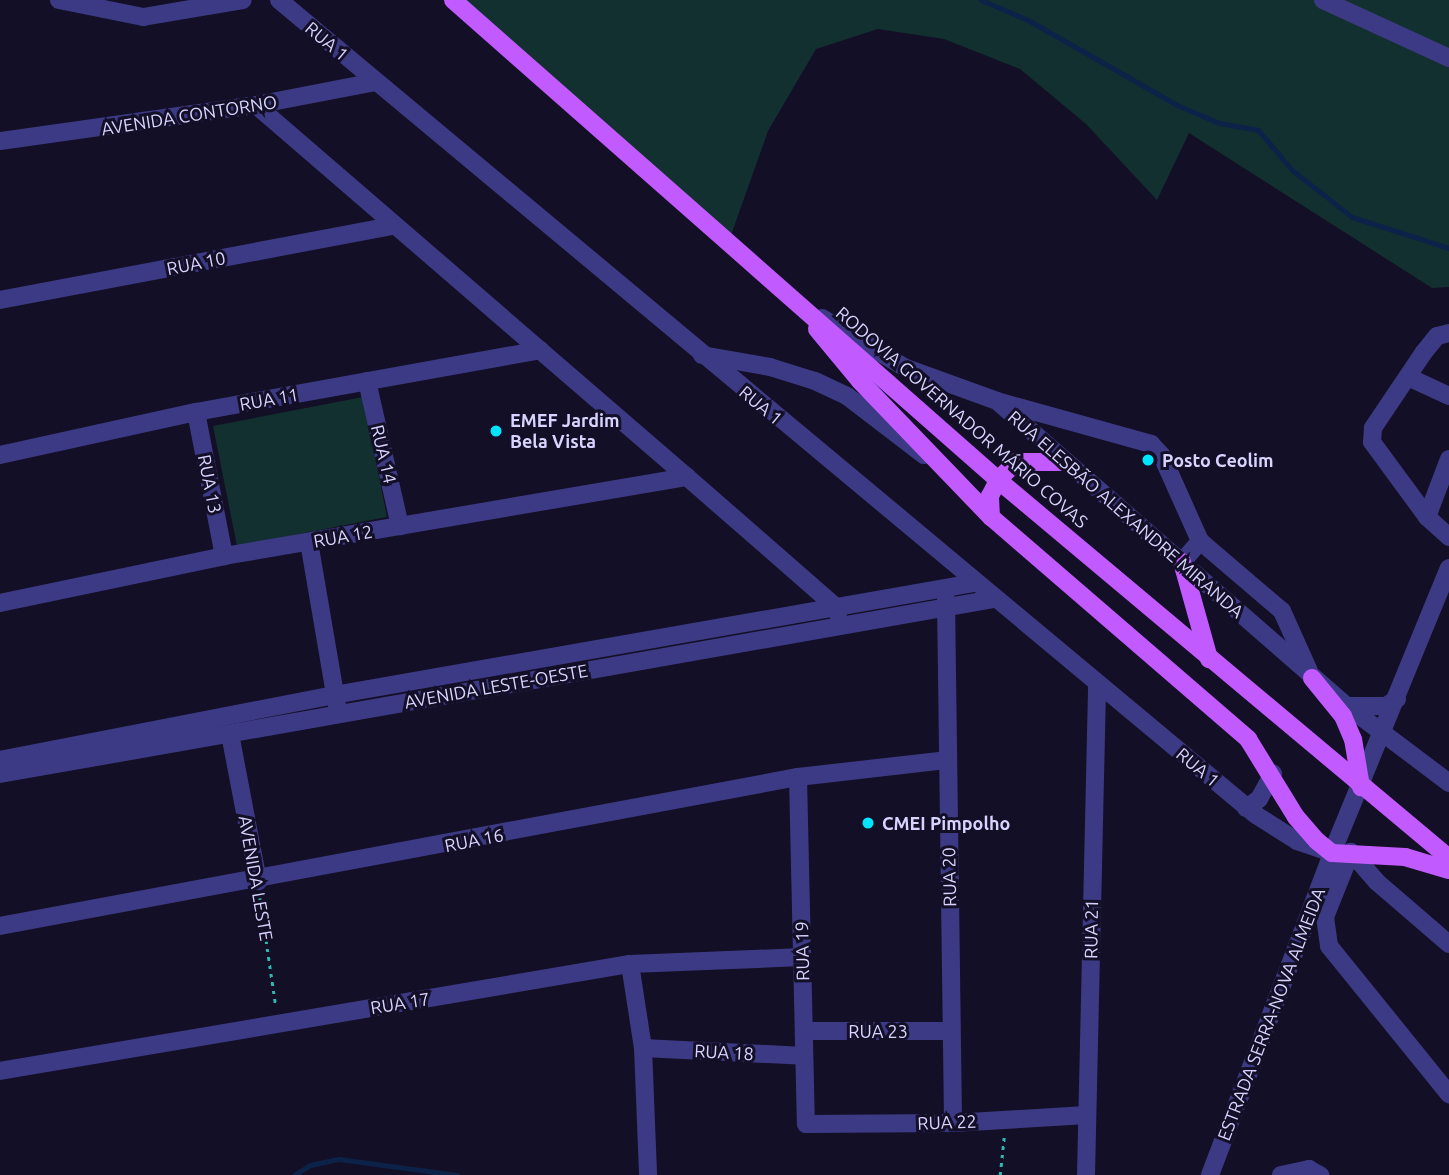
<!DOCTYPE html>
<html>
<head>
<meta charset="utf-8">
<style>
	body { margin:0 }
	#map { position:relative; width:1449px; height:1175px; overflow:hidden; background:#130f26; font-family:Ubuntu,sans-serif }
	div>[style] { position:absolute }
	.green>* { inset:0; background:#12302f }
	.stream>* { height:5px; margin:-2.5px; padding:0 2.5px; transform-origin:2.5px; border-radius:2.5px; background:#0c2248 }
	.path>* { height:2.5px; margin-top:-1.25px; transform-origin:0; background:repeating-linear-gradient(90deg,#2fb8b0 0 3.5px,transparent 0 8.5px) }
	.minor>* { height:18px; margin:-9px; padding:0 9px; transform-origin:9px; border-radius:9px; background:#3d3a85 }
	.major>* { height:18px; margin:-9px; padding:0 9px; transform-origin:9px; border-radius:9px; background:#c25bff }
	.dots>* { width:19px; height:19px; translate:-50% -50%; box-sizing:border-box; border:4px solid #130f26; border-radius:50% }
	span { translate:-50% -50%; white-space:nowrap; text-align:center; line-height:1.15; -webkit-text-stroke:6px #130f26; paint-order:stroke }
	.street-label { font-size:18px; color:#d9d4ff }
	.poi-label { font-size:18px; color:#d9d4ff; font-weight:700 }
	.left { translate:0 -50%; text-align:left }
</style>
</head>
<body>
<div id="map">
	<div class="green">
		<div style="clip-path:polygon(459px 0,1449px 0,1449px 287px,1432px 288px,1189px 133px,1157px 200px,1086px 124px,1020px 69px,944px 39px,878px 29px,816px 49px,768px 131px,730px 238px)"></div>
		<div style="clip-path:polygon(363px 397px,387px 517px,237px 546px,213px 426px)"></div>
	</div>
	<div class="stream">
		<div style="left:981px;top:0;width:51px;rotate:23.1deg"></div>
		<div style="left:1028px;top:20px;width:172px;rotate:29.7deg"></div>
		<div style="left:1177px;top:105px;width:46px;rotate:23.2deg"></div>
		<div style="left:1219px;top:123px;width:40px;rotate:10deg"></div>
		<div style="left:1258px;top:130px;width:52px;rotate:49.6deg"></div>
		<div style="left:1292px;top:170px;width:76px;rotate:38.1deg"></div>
		<div style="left:1352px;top:217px;width:102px;rotate:17.7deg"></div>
		<div style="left:294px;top:1175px;width:19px;rotate:-32deg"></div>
		<div style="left:310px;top:1165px;width:30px;rotate:-12deg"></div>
		<div style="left:339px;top:1159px;width:119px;rotate:7.7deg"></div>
	</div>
	<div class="path">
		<div style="left:260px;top:898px;width:109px;rotate:81.6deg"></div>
		<div style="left:1000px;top:1175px;width:38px;rotate:-84deg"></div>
	</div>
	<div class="minor">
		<div style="left:59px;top:0;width:86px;rotate:11.4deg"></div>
		<div style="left:143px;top:17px;width:101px;rotate:-9.6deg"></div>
		<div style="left:279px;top:0;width:1272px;rotate:39.83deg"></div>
		<div style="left:1256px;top:815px;width:49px;rotate:32.4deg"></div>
		<div style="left:1297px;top:841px;width:37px;rotate:19deg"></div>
		<div style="left:1323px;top:0;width:139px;rotate:24.7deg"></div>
		<div style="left:256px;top:105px;width:569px;rotate:40.8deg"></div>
		<div style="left:687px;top:477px;width:198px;rotate:41.1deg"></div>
		<div style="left:836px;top:607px;width:7px;rotate:74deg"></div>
		<div style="left:0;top:141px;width:259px;rotate:-8deg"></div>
		<div style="left:256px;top:105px;width:122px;rotate:-10.9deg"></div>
		<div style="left:0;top:300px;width:398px;rotate:-10.7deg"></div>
		<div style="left:822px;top:318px;width:98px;rotate:30.8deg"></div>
		<div style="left:906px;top:368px;width:97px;rotate:19.9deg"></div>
		<div style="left:997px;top:401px;width:464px;rotate:41.1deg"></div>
		<div style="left:1347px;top:706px;width:39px"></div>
		<div style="left:1386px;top:706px;width:13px;rotate:-32deg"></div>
		<div style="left:1449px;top:333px;width:12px;rotate:166deg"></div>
		<div style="left:1437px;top:336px;width:21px;rotate:129deg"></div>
		<div style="left:1424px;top:352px;width:92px;rotate:123.9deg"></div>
		<div style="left:1373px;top:428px;width:14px;rotate:94deg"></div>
		<div style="left:1372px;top:442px;width:93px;rotate:53.7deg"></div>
		<div style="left:1427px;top:517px;width:30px;rotate:42deg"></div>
		<div style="left:702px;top:355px;width:69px;rotate:10deg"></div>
		<div style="left:770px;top:367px;width:47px;rotate:17.3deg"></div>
		<div style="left:815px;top:381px;width:35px;rotate:25deg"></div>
		<div style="left:847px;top:396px;width:97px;rotate:37.5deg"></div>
		<div style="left:1408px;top:377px;width:45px;rotate:24.9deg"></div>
		<div style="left:367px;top:381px;width:149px;rotate:77.2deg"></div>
		<div style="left:1000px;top:402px;width:157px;rotate:15.5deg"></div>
		<div style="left:1151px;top:444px;width:16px;rotate:47deg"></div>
		<div style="left:1162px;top:456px;width:93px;rotate:65.9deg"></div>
		<div style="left:196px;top:412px;width:147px;rotate:79deg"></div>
		<div style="left:0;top:455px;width:201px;rotate:-12.4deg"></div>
		<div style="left:196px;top:412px;width:350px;rotate:-10.2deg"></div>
		<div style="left:1427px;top:517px;width:62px;rotate:-69.2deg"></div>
		<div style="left:309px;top:542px;width:166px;rotate:80.3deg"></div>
		<div style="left:1182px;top:562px;width:28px;rotate:-49deg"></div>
		<div style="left:1200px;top:541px;width:108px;rotate:40.5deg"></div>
		<div style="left:1282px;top:611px;width:66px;rotate:65.8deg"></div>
		<div style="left:946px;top:599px;width:524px;rotate:89.23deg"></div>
		<div style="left:0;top:603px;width:229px;rotate:-11.8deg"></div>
		<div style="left:224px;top:556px;width:470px;rotate:-9.7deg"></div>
		<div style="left:1347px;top:706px;width:128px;rotate:37deg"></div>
		<div style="left:230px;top:734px;width:150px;rotate:79.2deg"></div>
		<div style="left:0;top:760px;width:340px;rotate:-11deg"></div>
		<div style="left:334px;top:695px;width:650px;rotate:-9.93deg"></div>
		<div style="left:0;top:774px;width:1008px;rotate:-9.99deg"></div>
		<div style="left:798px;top:777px;width:347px;rotate:88.7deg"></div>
		<div style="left:806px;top:1124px;width:147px;rotate:-0.4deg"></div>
		<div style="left:953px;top:1123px;width:134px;rotate:-3.4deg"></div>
		<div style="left:1246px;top:808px;width:16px;rotate:-35deg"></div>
		<div style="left:1259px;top:799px;width:29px;rotate:-61deg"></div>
		<div style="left:0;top:926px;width:812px;rotate:-10.58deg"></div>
		<div style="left:798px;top:777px;width:151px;rotate:-6.5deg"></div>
		<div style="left:1449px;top:944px;width:95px;rotate:-139.3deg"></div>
		<div style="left:1377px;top:882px;width:40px;rotate:-131deg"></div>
		<div style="left:1351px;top:852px;width:70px;rotate:111.8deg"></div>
		<div style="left:1325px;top:917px;width:29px;rotate:82deg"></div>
		<div style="left:1329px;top:946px;width:191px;rotate:51deg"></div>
		<div style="left:630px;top:964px;width:85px;rotate:81.2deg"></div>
		<div style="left:643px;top:1048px;width:127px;rotate:87.7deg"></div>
		<div style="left:804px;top:1031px;width:147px"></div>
		<div style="left:643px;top:1048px;width:161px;rotate:2.8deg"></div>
		<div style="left:0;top:1071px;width:639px;rotate:-9.64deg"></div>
		<div style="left:630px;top:964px;width:172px;rotate:-2.3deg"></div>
		<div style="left:1086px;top:1175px;width:492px;rotate:-88.7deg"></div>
		<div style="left:1210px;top:1175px;width:344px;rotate:-69.2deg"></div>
		<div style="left:1332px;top:853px;width:308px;rotate:-67.7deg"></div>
		<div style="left:1281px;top:1175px;width:29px;rotate:-12deg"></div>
		<div style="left:1309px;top:1169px;width:13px;rotate:29deg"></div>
	</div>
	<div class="major">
		<div style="left:453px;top:0;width:726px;rotate:41.37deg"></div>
		<div style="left:998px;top:480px;width:588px;rotate:39.97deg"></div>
		<div style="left:817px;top:329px;width:67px;rotate:50.4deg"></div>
		<div style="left:860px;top:381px;width:189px;rotate:46.1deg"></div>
		<div style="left:991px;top:517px;width:340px;rotate:40.8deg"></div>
		<div style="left:1248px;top:739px;width:92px;rotate:58.4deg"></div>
		<div style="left:1296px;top:817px;width:32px;rotate:49deg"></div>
		<div style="left:1317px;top:841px;width:19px;rotate:39deg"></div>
		<div style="left:1332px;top:853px;width:73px;rotate:3.1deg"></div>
		<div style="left:1405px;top:857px;width:46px;rotate:16.5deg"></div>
		<div style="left:991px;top:517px;width:21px;rotate:-93deg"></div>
		<div style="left:990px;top:496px;width:18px;rotate:-63deg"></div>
		<div style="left:998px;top:480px;width:25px;rotate:-45deg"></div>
		<div style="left:1016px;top:462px;width:47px"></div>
		<div style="left:1182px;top:562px;width:101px;rotate:74.4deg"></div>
		<div style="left:1312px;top:678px;width:49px;rotate:50.8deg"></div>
		<div style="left:1343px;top:716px;width:25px;rotate:67deg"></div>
		<div style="left:1353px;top:739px;width:49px;rotate:80.5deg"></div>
	</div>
	<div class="dots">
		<div style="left:496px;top:431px;background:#00e5ff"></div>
		<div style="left:1148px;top:460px;background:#00e5ff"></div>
		<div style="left:868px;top:823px;background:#00e5ff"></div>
	</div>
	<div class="street-label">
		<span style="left:327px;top:41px;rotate:40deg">RUA 1</span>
		<span style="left:189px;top:115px;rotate:-9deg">AVENIDA CONTORNO</span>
		<span style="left:196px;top:263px;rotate:-11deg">RUA 10</span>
		<span style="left:269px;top:399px;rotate:-10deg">RUA 11</span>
		<span style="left:761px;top:405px;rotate:40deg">RUA 1</span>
		<span style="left:962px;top:417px;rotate:41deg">RODOVIA GOVERNADOR MÁRIO COVAS</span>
		<span style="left:384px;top:454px;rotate:77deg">RUA 14</span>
		<span style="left:210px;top:484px;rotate:79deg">RUA 13</span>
		<span style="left:1126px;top:514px;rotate:41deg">RUA ELESBÃO ALEXANDRE MIRANDA</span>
		<span style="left:343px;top:536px;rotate:-10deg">RUA 12</span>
		<span style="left:496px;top:686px;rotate:-10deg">AVENIDA LESTE-OESTE</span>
		<span style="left:1198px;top:767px;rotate:40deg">RUA 1</span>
		<span style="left:474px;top:840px;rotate:-11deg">RUA 16</span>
		<span style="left:949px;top:877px;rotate:-91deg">RUA 20</span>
		<span style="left:256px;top:878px;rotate:80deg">AVENIDA LESTE</span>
		<span style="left:1091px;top:929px;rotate:-89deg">RUA 21</span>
		<span style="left:802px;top:951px;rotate:-91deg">RUA 19</span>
		<span style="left:400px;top:1003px;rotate:-9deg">RUA 17</span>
		<span style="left:1271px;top:1014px;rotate:-69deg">ESTRADA SERRA-NOVA ALMEIDA</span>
		<span style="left:878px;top:1031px">RUA 23</span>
		<span style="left:724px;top:1052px;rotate:3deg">RUA 18</span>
		<span style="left:947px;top:1122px;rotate:-2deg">RUA 22</span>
	</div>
	<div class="poi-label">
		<span class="left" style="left:510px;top:431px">EMEF Jardim<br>Bela Vista</span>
		<span class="left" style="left:1162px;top:460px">Posto Ceolim</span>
		<span class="left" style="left:882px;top:823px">CMEI Pimpolho</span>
	</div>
</div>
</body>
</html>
